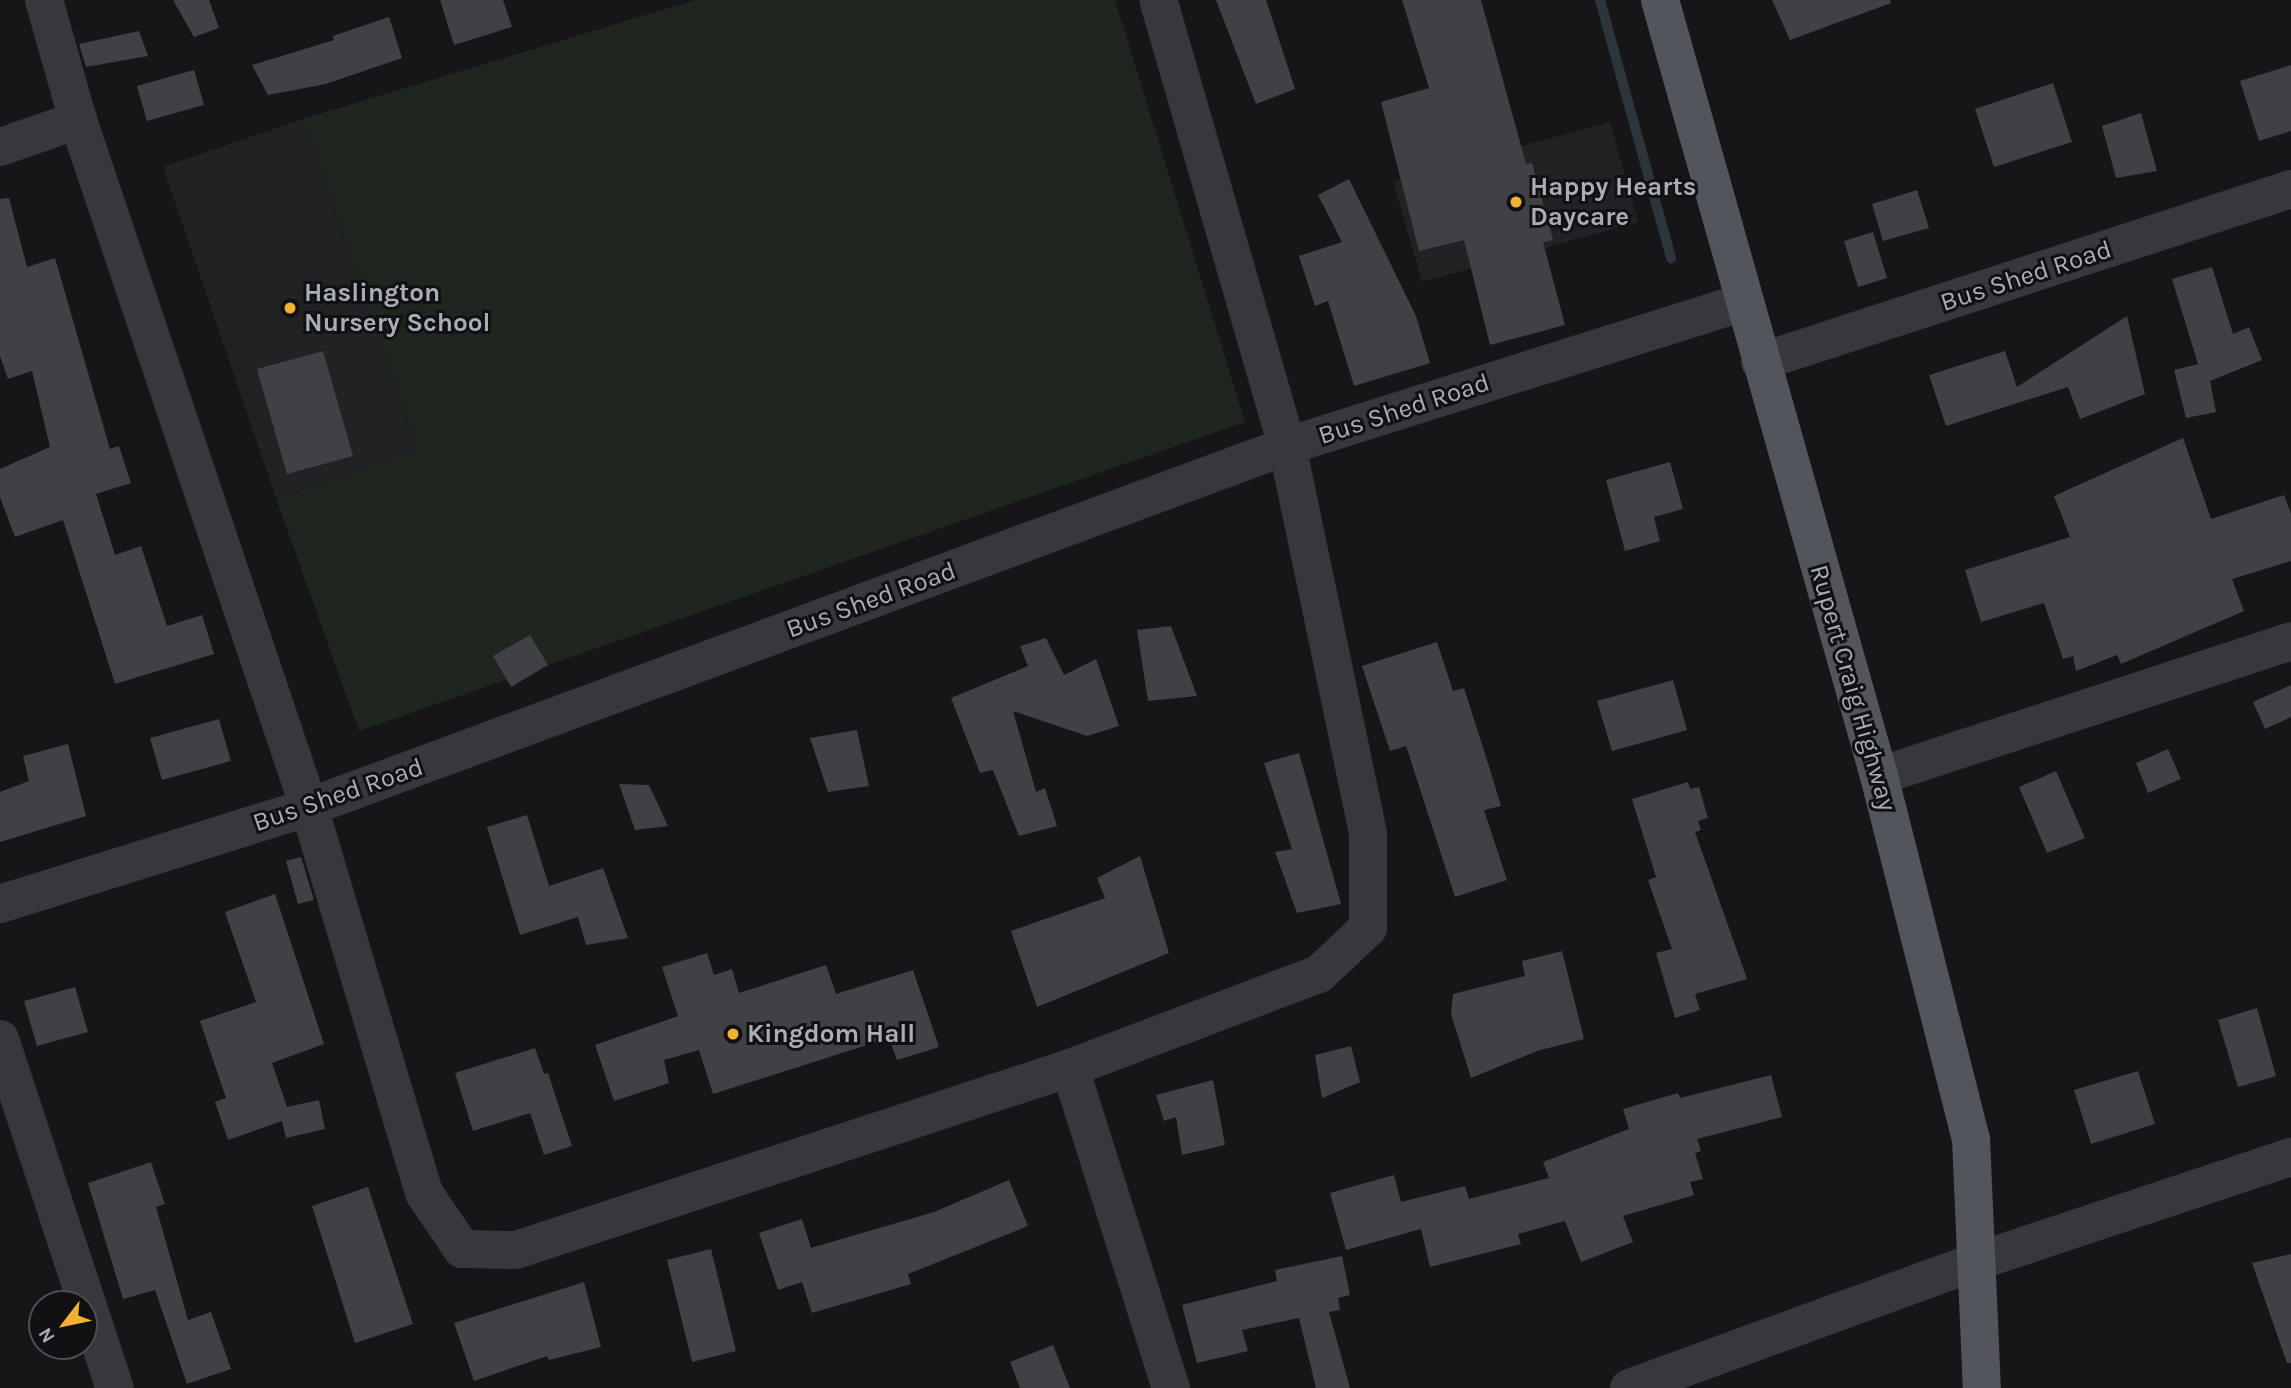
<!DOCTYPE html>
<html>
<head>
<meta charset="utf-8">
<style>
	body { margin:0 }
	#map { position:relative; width:2291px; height:1388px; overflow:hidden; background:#161618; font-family:Karla,sans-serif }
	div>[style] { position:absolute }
	.built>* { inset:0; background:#222225 }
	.green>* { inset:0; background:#1e261f }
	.stream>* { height:10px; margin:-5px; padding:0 5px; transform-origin:5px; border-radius:5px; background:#2c353c }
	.building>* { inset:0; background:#404145 }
	.street>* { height:38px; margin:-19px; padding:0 19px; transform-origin:19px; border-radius:19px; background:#37383d }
	.primary>* { height:38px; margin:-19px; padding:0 19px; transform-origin:19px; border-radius:19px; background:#53555c }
	.dots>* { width:19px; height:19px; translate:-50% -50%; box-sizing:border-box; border:4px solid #111113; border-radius:50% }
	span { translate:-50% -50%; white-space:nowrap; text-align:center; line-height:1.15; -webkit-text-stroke:6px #111113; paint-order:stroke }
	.poi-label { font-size:26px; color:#a8adb8; font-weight:700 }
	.left { translate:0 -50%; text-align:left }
	.street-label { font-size:26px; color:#a8adb8 }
	.north { position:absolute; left:28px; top:1290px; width:70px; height:70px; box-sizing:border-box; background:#111113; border:2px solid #4d4f55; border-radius:50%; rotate:238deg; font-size:19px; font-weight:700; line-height:28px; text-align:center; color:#a8adb8 }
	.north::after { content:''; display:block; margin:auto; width:24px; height:32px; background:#f2b134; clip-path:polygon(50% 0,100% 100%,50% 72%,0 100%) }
</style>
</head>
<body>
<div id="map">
	<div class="built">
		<div style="clip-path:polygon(303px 119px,417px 449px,276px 498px,163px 167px)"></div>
		<div style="clip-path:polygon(1610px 122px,1638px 222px,1422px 282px,1393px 181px)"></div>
	</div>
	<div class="green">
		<div style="clip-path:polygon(695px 0,1115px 0,1245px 422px,359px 731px,276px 498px,417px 449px,303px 119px)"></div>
	</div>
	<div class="stream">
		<div style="left:1600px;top:0;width:268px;rotate:74.6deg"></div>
	</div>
	<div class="building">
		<div style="clip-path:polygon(173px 0,209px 0,219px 28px,194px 37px)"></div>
		<div style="clip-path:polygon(440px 0,503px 0,512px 27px,454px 45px)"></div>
		<div style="clip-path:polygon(1216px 0,1266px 0,1295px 89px,1256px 104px)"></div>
		<div style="clip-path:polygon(1402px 0,1481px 0,1526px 164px,1532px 163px,1553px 240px,1543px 242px,1565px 325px,1490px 345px,1464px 240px,1419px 251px,1381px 102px,1429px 88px)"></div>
		<div style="clip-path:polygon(1772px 0,1890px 0,1891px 3px,1790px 40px)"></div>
		<div style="clip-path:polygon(389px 17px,402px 58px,326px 84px,268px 95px,252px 65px,334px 40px,333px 36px)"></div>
		<div style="clip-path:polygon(139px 31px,148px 56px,86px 67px,79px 44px)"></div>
		<div style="clip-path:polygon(2291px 65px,2291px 131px,2259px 141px,2240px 81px)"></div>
		<div style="clip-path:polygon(194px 70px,204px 105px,147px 121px,137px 86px)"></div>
		<div style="clip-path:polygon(2053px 83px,2072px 142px,1994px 167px,1975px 109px)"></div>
		<div style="clip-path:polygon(2141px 113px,2157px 171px,2116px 178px,2102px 126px)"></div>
		<div style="clip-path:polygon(1349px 179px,1416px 316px,1430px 363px,1354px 386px,1328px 301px,1315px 306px,1299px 256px,1342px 242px,1318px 195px)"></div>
		<div style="clip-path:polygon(1917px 190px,1929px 228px,1883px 241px,1872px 204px)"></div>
		<div style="clip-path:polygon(9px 198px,27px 267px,55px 258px,110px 449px,119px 446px,131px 483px,96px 494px,115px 555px,141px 546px,167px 626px,202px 615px,214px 654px,115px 684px,63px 520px,15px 537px,0 497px,0 469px,50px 447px,32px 371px,8px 379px,0 356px,0 199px)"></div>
		<div style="clip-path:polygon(1873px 232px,1887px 278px,1858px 287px,1844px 241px)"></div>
		<div style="clip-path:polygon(2212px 267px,2233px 334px,2249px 327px,2262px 360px,2210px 381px,2216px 412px,2186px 418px,2174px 370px,2198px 364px,2172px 279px)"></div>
		<div style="clip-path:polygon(2127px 316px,2145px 394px,2080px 419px,2068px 387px,1946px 426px,1929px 375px,2005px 351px,2017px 387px)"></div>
		<div style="clip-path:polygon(323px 351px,353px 456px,287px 474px,257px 369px)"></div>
		<div style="clip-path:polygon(2183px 438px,2211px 519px,2284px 495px,2291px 514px,2291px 561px,2232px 579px,2244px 611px,2121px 664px,2117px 655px,2076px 671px,2073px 656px,2063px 659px,2044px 603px,1981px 622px,1965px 570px,2070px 537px,2054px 496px)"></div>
		<div style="clip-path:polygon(1670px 462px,1683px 509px,1654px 517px,1660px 541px,1625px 551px,1606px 480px)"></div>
		<div style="clip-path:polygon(1171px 626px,1197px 696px,1148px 701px,1137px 630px)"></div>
		<div style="clip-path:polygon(530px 635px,548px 665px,511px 687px,493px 656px)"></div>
		<div style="clip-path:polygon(1046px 638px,1064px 675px,1096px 659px,1119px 726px,1087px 736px,1013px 711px,1036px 792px,1045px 788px,1057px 826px,1019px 836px,993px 770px,980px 773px,951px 698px,1028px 666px,1020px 646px)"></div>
		<div style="clip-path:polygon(1437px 642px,1453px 691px,1464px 688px,1492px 776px,1501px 806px,1484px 810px,1507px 880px,1455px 897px,1406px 746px,1390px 751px,1362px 666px)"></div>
		<div style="clip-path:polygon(1673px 680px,1687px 730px,1612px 751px,1597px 701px)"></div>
		<div style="clip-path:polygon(2291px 685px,2291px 717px,2265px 729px,2253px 702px)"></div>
		<div style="clip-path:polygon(219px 719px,231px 761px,162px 780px,150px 738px)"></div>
		<div style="clip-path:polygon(857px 730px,869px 786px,828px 792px,810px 738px)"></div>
		<div style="clip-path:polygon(68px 744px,86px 816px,0 842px,0 792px,29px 781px,23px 756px)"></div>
		<div style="clip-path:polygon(2168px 749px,2181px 779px,2148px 793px,2136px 763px)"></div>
		<div style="clip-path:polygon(1299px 753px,1341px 904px,1297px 913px,1275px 852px,1292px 849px,1264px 763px)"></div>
		<div style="clip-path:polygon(2056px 771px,2085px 838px,2047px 853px,2019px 787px)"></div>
		<div style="clip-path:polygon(1688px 782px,1690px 789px,1699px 787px,1708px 818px,1698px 821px,1701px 830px,1695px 832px,1747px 979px,1695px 994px,1700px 1010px,1675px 1018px,1656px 953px,1672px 949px,1648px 880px,1656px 877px,1632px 799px)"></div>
		<div style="clip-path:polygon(619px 784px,649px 785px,668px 826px,635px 830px)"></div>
		<div style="clip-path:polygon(527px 815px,549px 886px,603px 868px,628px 938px,586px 945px,578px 917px,520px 935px,487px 827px)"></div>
		<div style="clip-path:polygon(1140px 856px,1169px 953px,1037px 1007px,1011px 931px,1105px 898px,1097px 878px)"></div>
		<div style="clip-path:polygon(301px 857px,314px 900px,298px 904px,286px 861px)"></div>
		<div style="clip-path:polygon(275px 894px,324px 1044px,272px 1063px,287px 1107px,319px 1100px,325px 1129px,286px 1138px,282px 1121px,228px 1140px,215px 1102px,226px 1098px,200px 1021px,256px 1002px,225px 912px)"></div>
		<div style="clip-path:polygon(1562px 951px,1584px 1039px,1537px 1051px,1471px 1078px,1451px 1014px,1453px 994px,1525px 976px,1522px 961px)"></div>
		<div style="clip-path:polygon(707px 953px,714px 975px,732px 969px,739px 993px,826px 965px,836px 994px,913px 970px,939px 1047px,897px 1060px,889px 1038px,713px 1094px,699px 1050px,664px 1060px,669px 1083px,614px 1101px,595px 1045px,678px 1016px,662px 967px)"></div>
		<div style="clip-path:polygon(75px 987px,88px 1032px,37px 1046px,24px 1001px)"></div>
		<div style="clip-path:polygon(2257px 1008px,2276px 1076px,2238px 1087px,2218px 1020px)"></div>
		<div style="clip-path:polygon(1351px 1046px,1360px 1082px,1322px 1098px,1315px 1055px)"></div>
		<div style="clip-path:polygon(535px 1048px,544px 1074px,548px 1073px,572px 1146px,544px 1155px,530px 1113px,473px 1131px,455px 1073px)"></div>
		<div style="clip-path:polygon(2138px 1071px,2155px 1124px,2091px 1144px,2074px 1090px)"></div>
		<div style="clip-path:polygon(1771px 1075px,1782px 1117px,1697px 1139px,1701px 1151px,1695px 1153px,1703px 1179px,1690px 1182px,1694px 1195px,1623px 1216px,1633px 1242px,1581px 1262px,1565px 1221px,1518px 1234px,1521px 1244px,1430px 1267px,1421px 1229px,1346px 1250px,1330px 1193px,1394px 1175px,1401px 1202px,1465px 1186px,1469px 1199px,1549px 1178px,1543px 1162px,1629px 1129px,1623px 1109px,1678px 1093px,1680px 1098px)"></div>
		<div style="clip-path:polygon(1213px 1080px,1225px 1145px,1182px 1155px,1176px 1117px,1164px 1121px,1156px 1095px)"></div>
		<div style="clip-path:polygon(151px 1162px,165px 1204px,156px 1207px,188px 1320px,211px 1312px,231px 1369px,187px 1384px,155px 1290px,123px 1299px,88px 1183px)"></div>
		<div style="clip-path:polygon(1009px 1180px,1028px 1226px,908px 1274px,911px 1284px,812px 1313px,802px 1282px,778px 1290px,759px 1233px,802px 1219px,811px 1248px,934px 1212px)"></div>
		<div style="clip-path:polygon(368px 1187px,413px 1324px,355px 1343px,312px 1206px)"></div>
		<div style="clip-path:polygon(711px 1249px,736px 1351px,692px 1362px,667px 1260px)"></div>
		<div style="clip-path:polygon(2291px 1254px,2291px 1363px,2287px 1363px,2252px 1263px)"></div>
		<div style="clip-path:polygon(1342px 1256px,1350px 1295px,1338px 1298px,1340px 1310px,1329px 1312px,1350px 1388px,1316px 1388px,1299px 1318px,1242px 1330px,1248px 1351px,1197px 1363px,1182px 1305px,1277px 1281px,1275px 1270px)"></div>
		<div style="clip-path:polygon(584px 1282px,601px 1347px,549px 1360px,547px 1356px,474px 1381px,454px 1323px)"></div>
		<div style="clip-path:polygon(1053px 1345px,1070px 1388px,1020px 1388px,1010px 1362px)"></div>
	</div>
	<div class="street">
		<div style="left:44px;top:0;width:125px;rotate:74.2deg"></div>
		<div style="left:78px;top:120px;width:725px;rotate:71.42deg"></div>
		<div style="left:309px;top:807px;width:403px;rotate:73.4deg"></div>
		<div style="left:424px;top:1193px;width:68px;rotate:55.8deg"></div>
		<div style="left:462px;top:1249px;width:54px;rotate:1.1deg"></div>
		<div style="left:516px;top:1250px;width:583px;rotate:-18.19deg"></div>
		<div style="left:1070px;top:1068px;width:266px;rotate:-20.7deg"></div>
		<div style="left:1319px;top:974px;width:67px;rotate:-43.2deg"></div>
		<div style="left:1368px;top:928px;width:95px;rotate:-90deg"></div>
		<div style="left:1368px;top:833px;width:395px;rotate:-101.8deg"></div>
		<div style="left:1287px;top:446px;width:464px;rotate:-106.1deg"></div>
		<div style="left:0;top:147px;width:83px;rotate:-19.1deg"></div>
		<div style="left:1760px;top:362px;width:558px;rotate:-18.05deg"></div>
		<div style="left:1879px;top:776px;width:434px;rotate:-18.1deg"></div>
		<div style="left:0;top:904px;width:324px;rotate:-17.4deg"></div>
		<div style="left:309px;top:807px;width:1042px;rotate:-20.26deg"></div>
		<div style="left:1287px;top:446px;width:478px;rotate:-17.5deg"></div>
		<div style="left:0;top:1039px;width:367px;rotate:71.8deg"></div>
		<div style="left:1070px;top:1068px;width:336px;rotate:72.5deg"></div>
		<div style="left:1629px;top:1388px;width:368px;rotate:-20deg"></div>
		<div style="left:1975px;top:1262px;width:333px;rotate:-18.4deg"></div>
	</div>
	<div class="primary">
		<div style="left:1660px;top:0;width:806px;rotate:74.24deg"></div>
		<div style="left:1879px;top:776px;width:374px;rotate:75.8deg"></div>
		<div style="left:1971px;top:1139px;width:249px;rotate:87.5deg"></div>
	</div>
	<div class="dots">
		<div style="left:1516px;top:202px;background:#f2b134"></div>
		<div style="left:290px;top:308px;background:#f2b134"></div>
		<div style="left:733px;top:1034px;background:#f2b134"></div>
	</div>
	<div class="poi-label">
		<span class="left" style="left:1530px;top:202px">Happy Hearts<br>Daycare</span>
		<span class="left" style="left:304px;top:308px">Haslington<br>Nursery School</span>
		<span class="left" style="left:747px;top:1034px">Kingdom Hall</span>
	</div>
	<div class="street-label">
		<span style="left:2026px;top:276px;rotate:-18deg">Bus Shed Road</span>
		<span style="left:1404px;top:409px;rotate:-18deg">Bus Shed Road</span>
		<span style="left:871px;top:600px;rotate:-20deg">Bus Shed Road</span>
		<span style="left:1853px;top:688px;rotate:74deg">Rupert Craig Highway</span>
		<span style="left:338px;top:795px;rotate:-19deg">Bus Shed Road</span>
	</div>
	<div class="north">N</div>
</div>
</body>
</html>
